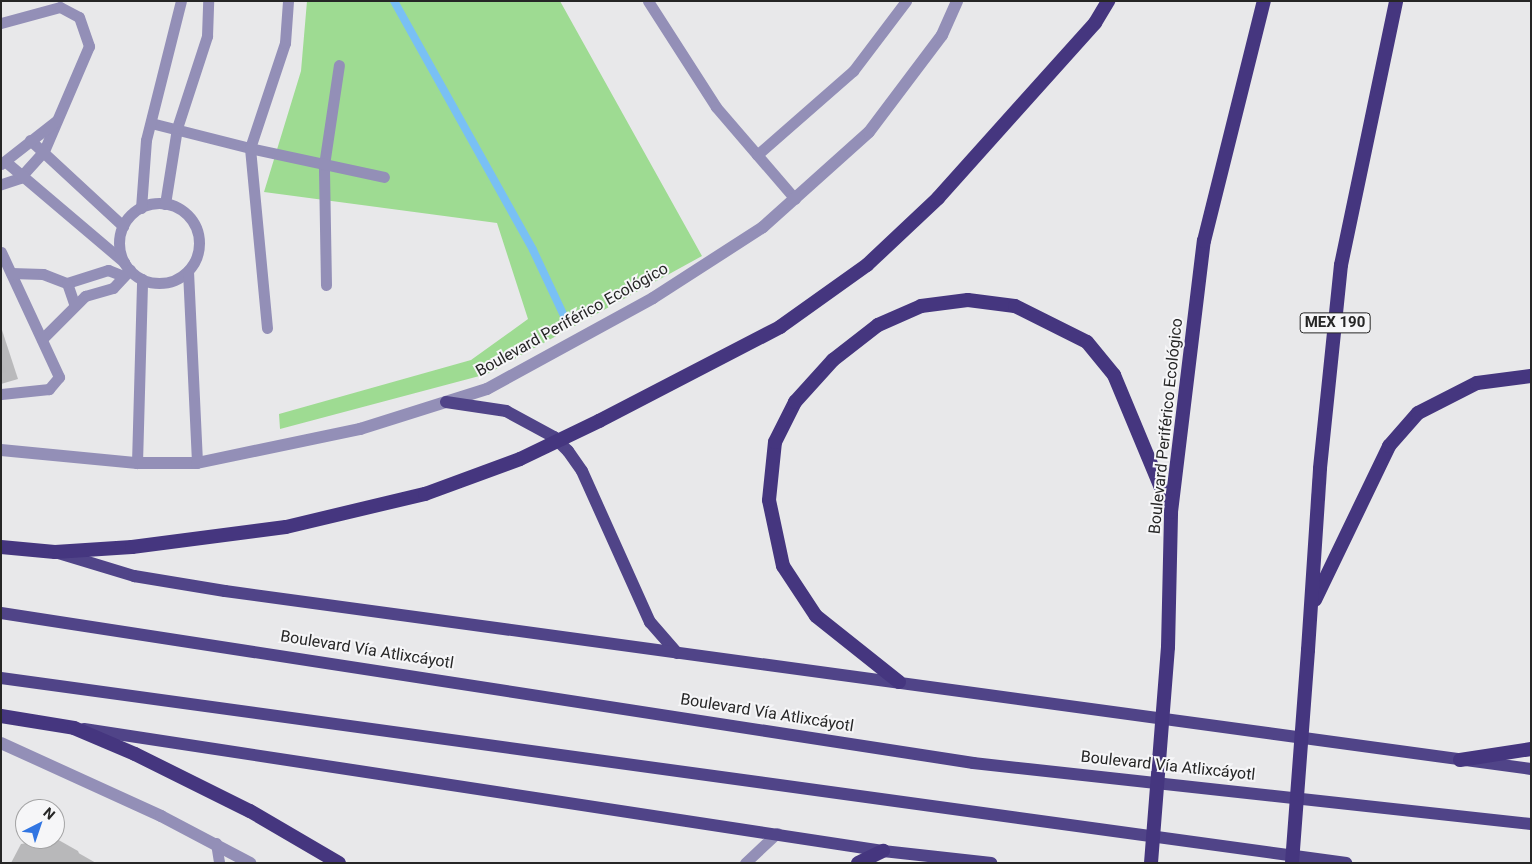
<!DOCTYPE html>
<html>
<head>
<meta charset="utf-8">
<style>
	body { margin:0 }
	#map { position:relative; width:1532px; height:864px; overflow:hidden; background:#e8e8ea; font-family:Roboto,sans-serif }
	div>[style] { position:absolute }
	.green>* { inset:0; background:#9edb92 }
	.shadow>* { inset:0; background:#0003 }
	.stream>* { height:8px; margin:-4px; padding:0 4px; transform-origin:4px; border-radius:4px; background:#79c0f4 }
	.building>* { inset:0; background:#b8b8ba }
	.service>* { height:11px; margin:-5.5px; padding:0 5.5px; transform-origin:5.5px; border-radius:5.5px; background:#938fb7 }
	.service>.ring { margin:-5.5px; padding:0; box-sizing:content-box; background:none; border:11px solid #938fb7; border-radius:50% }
	.tertiary>* { height:12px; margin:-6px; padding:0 6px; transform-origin:6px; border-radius:6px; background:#938fb7 }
	.primary>* { height:12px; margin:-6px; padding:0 6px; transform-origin:6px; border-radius:6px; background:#504488 }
	.trunk>* { height:14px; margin:-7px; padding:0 7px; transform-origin:7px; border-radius:7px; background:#45367f }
	.trunk-bridge>* { height:14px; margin:-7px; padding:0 7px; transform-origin:7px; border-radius:7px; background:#45367f }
	span { translate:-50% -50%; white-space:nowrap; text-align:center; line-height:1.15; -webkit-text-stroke:4px #f6f6f8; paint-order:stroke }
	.shield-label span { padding:1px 4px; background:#f6f6f8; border:1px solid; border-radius:4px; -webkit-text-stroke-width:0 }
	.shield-label { font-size:15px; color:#262626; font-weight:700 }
	.street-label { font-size:16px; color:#262626 }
	.frame { position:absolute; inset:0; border:2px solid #262626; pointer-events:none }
	.north { position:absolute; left:15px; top:799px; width:50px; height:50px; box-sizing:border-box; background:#f6f6f8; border:1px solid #a3a3a4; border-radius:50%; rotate:41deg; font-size:14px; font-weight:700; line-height:20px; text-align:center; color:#262626 }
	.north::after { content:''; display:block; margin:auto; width:18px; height:22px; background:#3175e2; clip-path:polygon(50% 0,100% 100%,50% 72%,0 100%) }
</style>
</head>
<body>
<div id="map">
	<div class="green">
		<div style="clip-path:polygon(307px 1px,560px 1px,702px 256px,487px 374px,280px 429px,279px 414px,471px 360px,528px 319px,497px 223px,264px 192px,301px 71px)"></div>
	</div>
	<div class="shadow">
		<div style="clip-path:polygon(1px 327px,18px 379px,1px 384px)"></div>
		<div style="clip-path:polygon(45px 839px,54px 839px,96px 863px,13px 863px,22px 845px)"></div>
	</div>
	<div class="stream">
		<div style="left:394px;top:1px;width:285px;rotate:60.8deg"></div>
		<div style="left:533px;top:250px;width:77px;rotate:64.8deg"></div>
	</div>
	<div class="building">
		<div style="clip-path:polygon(1px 358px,6px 372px,1px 373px)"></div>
		<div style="clip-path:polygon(55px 838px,78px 851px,83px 863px,11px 863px,21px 844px)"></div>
	</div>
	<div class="service">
		<div style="left:648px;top:1px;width:126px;rotate:57.3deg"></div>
		<div style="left:716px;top:107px;width:121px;rotate:49.3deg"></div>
		<div style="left:1px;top:23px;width:61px;rotate:-15.2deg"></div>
		<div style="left:60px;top:7px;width:21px;rotate:28deg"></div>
		<div style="left:79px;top:17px;width:31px;rotate:71deg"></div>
		<div style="left:89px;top:46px;width:114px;rotate:113.2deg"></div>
		<div style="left:44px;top:151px;width:36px;rotate:132deg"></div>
		<div style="left:20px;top:178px;width:20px;rotate:162deg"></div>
		<div style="left:151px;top:123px;width:102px;rotate:14.2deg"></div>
		<div style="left:250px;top:148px;width:111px;rotate:-71.6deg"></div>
		<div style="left:285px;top:43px;width:42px;rotate:-85.9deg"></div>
		<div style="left:30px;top:140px;width:127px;rotate:42.8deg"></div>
		<div style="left:757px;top:155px;width:128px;rotate:-41.2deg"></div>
		<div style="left:853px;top:71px;width:88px;rotate:-52.9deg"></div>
		<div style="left:6px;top:162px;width:155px;rotate:40.3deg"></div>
		<div style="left:1px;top:164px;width:70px;rotate:-38deg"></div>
		<div class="ring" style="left:119px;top:203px;width:69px;height:69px"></div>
		<div style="left:165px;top:204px;width:77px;rotate:-81deg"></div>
		<div style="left:177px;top:128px;width:97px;rotate:-71.9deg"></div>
		<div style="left:207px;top:36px;width:35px;rotate:-88deg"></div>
		<div style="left:141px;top:208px;width:68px;rotate:-85.8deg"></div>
		<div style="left:146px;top:140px;width:143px;rotate:-75.9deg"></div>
		<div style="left:1px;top:252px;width:138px;rotate:65.1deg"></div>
		<div style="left:59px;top:377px;width:16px;rotate:130deg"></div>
		<div style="left:49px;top:389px;width:48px;rotate:174.1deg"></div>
		<div style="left:188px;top:271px;width:192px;rotate:87.3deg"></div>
		<div style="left:11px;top:273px;width:32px;rotate:2deg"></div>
		<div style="left:43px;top:274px;width:26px;rotate:21deg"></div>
		<div style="left:67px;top:283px;width:43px;rotate:-17.6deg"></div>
		<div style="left:108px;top:270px;width:14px;rotate:21deg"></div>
		<div style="left:67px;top:283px;width:24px;rotate:71deg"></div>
		<div style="left:326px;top:285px;width:120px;rotate:-91deg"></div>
		<div style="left:324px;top:165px;width:101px;rotate:-81.5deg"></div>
		<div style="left:267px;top:328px;width:181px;rotate:-95.4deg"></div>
		<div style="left:250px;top:148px;width:137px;rotate:12.2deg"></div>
		<div style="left:42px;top:339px;width:61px;rotate:-45deg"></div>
		<div style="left:85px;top:296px;width:29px;rotate:-16deg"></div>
		<div style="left:113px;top:288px;width:25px;rotate:-47deg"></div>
		<div style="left:137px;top:463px;width:184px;rotate:-88.4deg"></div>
		<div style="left:216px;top:843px;width:20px;rotate:81deg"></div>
		<div style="left:745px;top:863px;width:44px;rotate:-43.2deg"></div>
	</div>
	<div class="tertiary">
		<div style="left:1px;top:450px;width:137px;rotate:5.5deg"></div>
		<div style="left:137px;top:463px;width:60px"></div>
		<div style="left:197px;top:463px;width:167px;rotate:-11.8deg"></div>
		<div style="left:360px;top:429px;width:133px;rotate:-17.5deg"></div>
		<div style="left:487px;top:389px;width:189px;rotate:-28.7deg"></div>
		<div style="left:653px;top:298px;width:131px;rotate:-32.8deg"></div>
		<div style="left:763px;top:227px;width:142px;rotate:-41.9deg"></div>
		<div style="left:869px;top:132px;width:121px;rotate:-53deg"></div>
		<div style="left:942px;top:35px;width:37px;rotate:-66deg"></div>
		<div style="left:1px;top:743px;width:176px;rotate:24.5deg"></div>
		<div style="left:161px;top:816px;width:101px;rotate:27.8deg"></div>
	</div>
	<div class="primary">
		<div style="left:446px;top:402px;width:61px;rotate:8.5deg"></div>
		<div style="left:506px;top:411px;width:55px;rotate:28.4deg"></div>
		<div style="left:554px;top:437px;width:20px;rotate:45deg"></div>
		<div style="left:568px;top:451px;width:24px;rotate:55deg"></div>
		<div style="left:582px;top:471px;width:166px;rotate:65.8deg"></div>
		<div style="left:650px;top:622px;width:41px;rotate:48.9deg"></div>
		<div style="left:55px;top:552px;width:83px;rotate:16.9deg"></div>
		<div style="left:134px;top:576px;width:92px;rotate:9.4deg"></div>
		<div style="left:225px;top:591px;width:1318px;rotate:7.76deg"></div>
		<div style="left:1px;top:613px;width:984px;rotate:8.77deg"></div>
		<div style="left:973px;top:763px;width:561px;rotate:6.24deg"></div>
		<div style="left:1px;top:678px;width:1358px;rotate:7.83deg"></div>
		<div style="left:84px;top:729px;width:808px;rotate:8.68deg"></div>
		<div style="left:883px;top:851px;width:109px;rotate:6.3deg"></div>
	</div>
	<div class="trunk">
		<div style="left:599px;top:421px;width:204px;rotate:-27.4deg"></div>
		<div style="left:780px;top:327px;width:107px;rotate:-35.5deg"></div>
		<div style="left:867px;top:265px;width:98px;rotate:-43.3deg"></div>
		<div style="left:938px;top:198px;width:235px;rotate:-48.1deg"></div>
		<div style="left:1095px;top:23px;width:26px;rotate:-59deg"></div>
		<div style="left:1px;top:547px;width:54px;rotate:5.3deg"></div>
		<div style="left:55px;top:552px;width:77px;rotate:-3.7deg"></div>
		<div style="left:132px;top:547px;width:155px;rotate:-7.4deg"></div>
		<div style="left:286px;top:527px;width:143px;rotate:-13.4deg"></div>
		<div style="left:425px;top:494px;width:101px;rotate:-20.2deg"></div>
		<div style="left:1315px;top:600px;width:171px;rotate:-64.3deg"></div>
		<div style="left:1389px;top:446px;width:44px;rotate:-48.7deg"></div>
		<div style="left:1418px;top:413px;width:66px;rotate:-27deg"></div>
		<div style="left:1477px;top:383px;width:54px;rotate:-7.4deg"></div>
		<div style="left:1168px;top:647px;width:135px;rotate:-88.7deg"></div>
		<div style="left:1171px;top:512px;width:273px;rotate:-83.1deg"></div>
		<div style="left:1204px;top:241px;width:247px;rotate:-76deg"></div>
		<div style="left:1308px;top:650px;width:182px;rotate:-86.2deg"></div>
		<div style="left:1320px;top:468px;width:204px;rotate:-84.1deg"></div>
		<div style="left:1341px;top:265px;width:270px;rotate:-78.2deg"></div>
		<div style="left:899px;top:682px;width:106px;rotate:-141.5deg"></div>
		<div style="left:816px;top:616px;width:60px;rotate:-123.4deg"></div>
		<div style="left:783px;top:566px;width:67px;rotate:-102deg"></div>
		<div style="left:769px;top:500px;width:58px;rotate:-84.1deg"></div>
		<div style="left:775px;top:442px;width:45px;rotate:-63.4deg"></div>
		<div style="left:795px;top:402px;width:57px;rotate:-47.9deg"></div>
		<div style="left:833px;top:360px;width:57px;rotate:-37.9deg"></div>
		<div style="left:878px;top:325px;width:47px;rotate:-23.8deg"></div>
		<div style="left:921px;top:306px;width:47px;rotate:-7.3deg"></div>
		<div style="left:968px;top:300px;width:47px;rotate:7.3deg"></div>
		<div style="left:1015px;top:306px;width:80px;rotate:26.6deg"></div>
		<div style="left:1087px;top:342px;width:43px;rotate:50.7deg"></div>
		<div style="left:1114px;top:375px;width:148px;rotate:67.4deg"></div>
		<div style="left:1px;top:716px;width:74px;rotate:9.3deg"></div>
		<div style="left:74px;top:728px;width:66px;rotate:23.1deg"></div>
		<div style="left:135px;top:754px;width:128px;rotate:26.4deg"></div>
		<div style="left:250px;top:811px;width:103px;rotate:30.3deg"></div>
		<div style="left:1460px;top:760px;width:72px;rotate:-8.8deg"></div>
		<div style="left:858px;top:863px;width:28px;rotate:-26deg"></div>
	</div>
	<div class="trunk-bridge">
		<div style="left:520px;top:459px;width:88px;rotate:-25.7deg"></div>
		<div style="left:1151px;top:863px;width:217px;rotate:-85.5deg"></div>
		<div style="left:1292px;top:863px;width:214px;rotate:-85.7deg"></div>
	</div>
	<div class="shield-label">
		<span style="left:1335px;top:323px">MEX 190</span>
	</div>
	<div class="street-label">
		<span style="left:572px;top:320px;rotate:-29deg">Boulevard Periférico Ecológico</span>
		<span style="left:1166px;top:426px;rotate:-84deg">Boulevard Periférico Ecológico</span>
		<span style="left:367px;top:650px;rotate:9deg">Boulevard Vía Atlixcáyotl</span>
		<span style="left:767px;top:713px;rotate:9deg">Boulevard Vía Atlixcáyotl</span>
		<span style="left:1168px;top:766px;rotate:6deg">Boulevard Vía Atlixcáyotl</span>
	</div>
	<div class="frame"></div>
	<div class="north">N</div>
</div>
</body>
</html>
